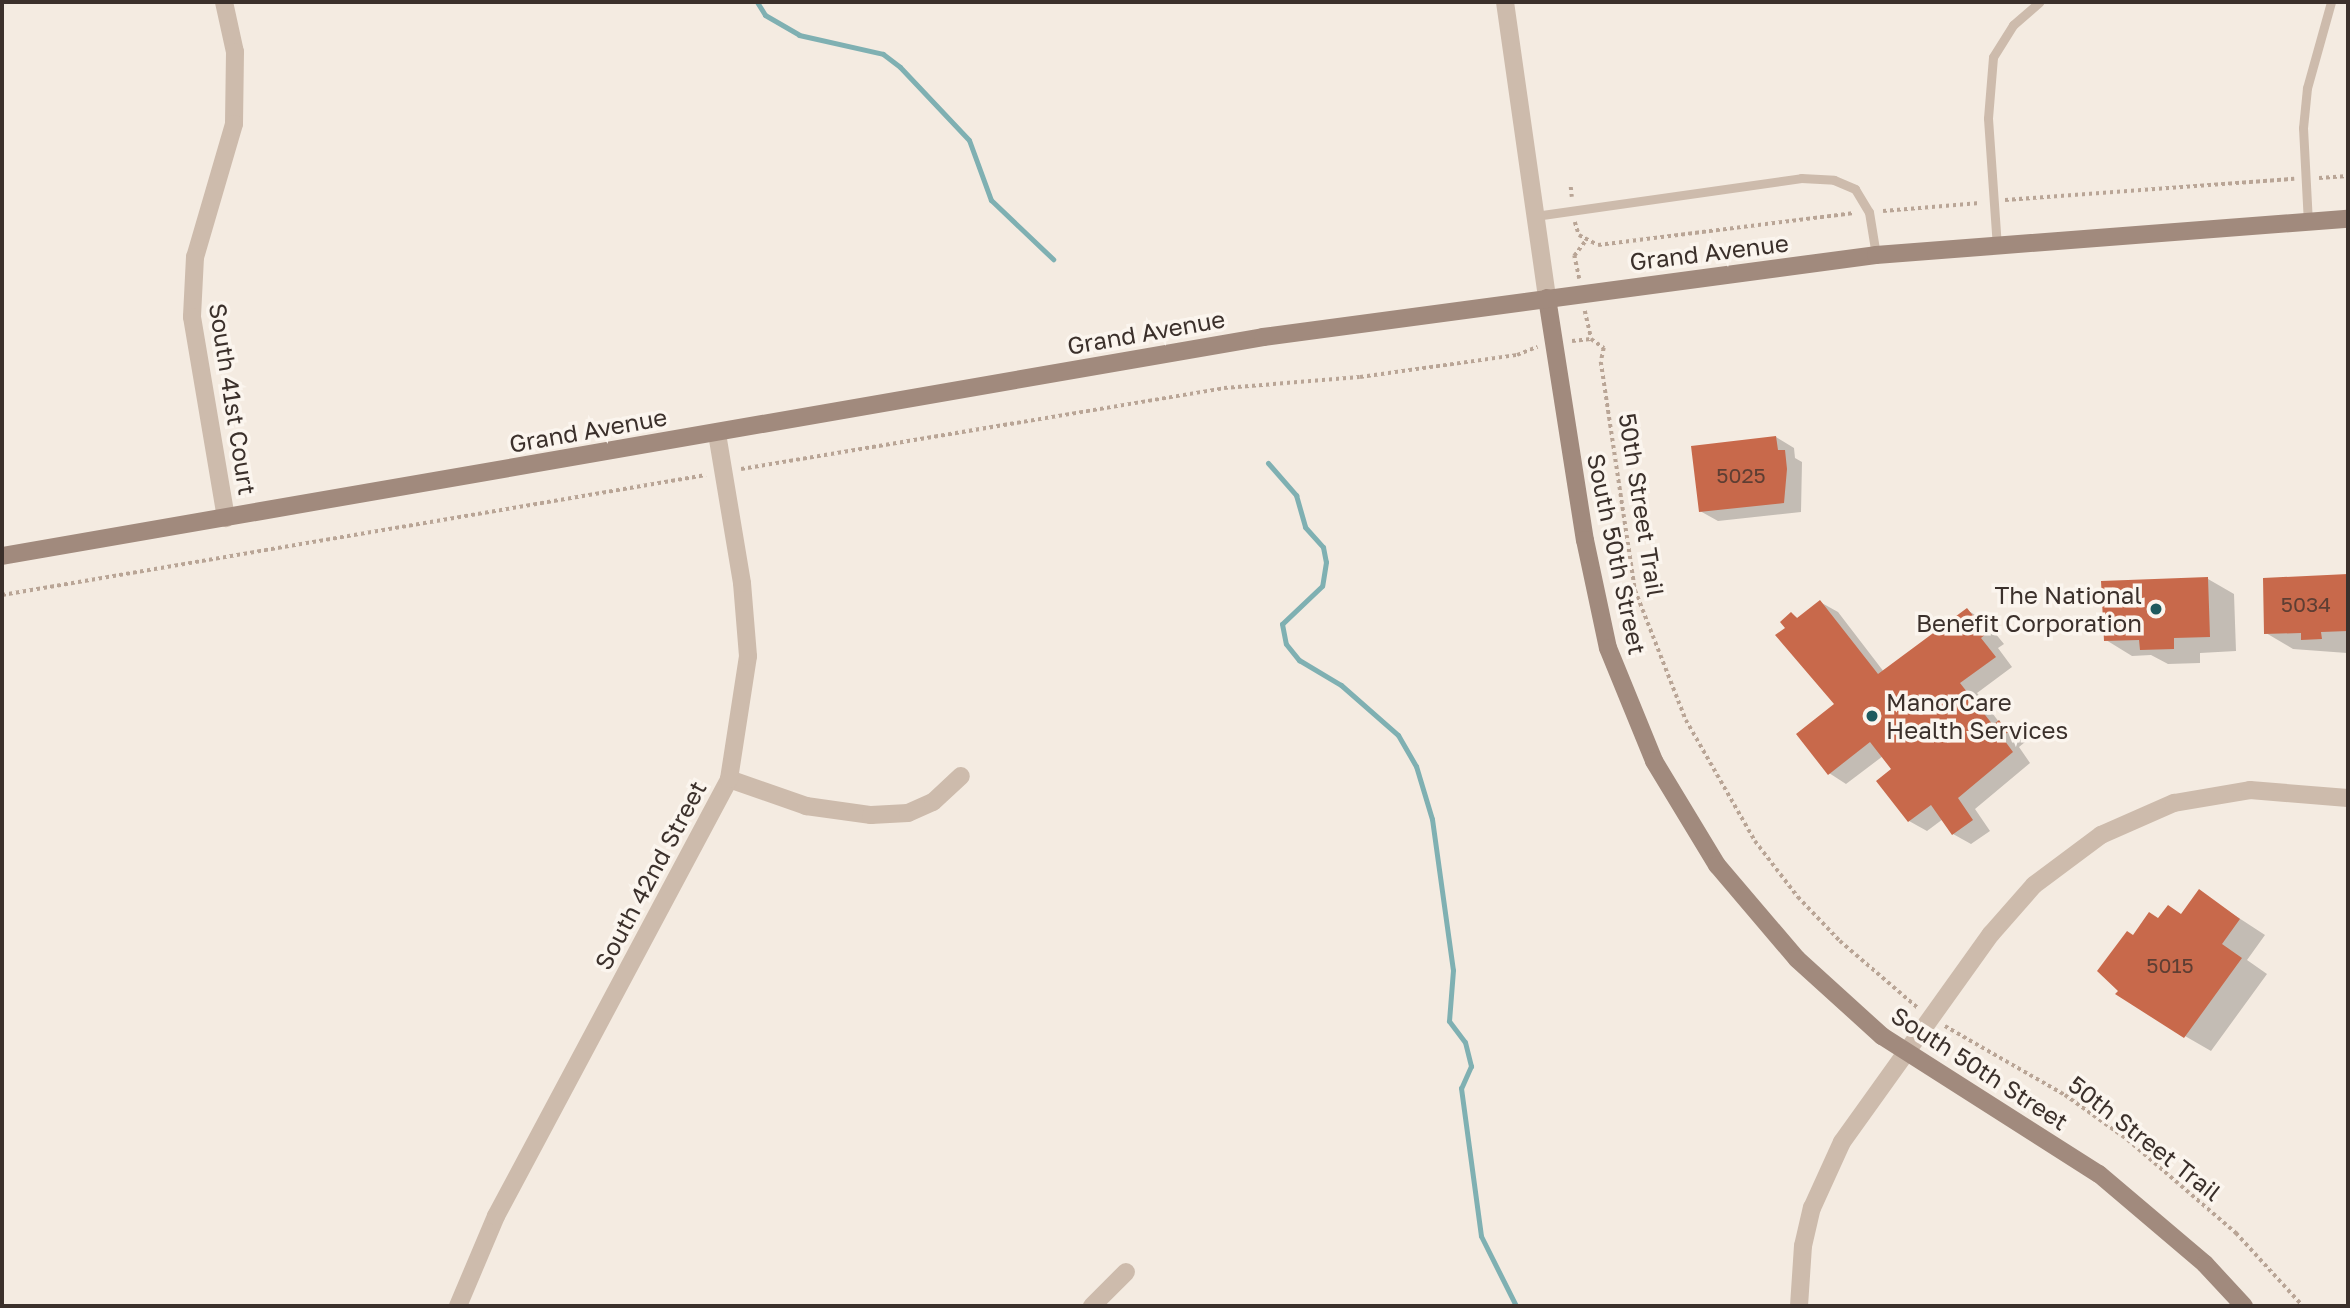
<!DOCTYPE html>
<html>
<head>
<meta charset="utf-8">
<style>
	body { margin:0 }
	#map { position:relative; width:2350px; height:1308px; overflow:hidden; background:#f4ebe1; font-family:"Golos Text",sans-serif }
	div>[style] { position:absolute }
	.shadow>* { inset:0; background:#0003 }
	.stream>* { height:5px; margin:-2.5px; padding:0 2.5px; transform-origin:2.5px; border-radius:2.5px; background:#7fb0b2 }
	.building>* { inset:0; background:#c8694b }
	.path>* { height:3.5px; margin-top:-1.75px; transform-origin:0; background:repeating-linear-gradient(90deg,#b9a596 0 3.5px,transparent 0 7px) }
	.service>* { height:9px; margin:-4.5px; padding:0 4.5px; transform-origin:4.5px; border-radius:4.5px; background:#cdbbac }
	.minor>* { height:18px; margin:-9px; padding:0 9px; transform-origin:9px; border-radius:9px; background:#cdbbac }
	.secondary>* { height:18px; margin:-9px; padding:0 9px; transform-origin:9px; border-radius:9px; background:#a18a7d }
	.dots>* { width:19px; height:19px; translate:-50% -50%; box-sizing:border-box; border:4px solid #fbf5ee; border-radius:50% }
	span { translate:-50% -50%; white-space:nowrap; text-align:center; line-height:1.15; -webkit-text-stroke:7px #fbf5ee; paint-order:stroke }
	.number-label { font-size:21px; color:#5e3e33 }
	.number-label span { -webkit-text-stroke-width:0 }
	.street-label { font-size:24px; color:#3b302b }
	.poi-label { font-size:24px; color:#3b302b }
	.right { translate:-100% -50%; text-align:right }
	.left { translate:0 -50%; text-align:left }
	.frame { position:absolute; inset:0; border:4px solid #3b302b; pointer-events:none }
</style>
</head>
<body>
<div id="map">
	<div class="shadow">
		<div style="clip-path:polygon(1776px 437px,1794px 448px,1795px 458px,1802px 462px,1801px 512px,1718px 521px,1700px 511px)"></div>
		<div style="clip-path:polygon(2348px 576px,2347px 653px,2293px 649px,2266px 633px,2264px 579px)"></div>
		<div style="clip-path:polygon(2208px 579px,2234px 594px,2236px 651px,2200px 653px,2200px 663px,2168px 664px,2151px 655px,2132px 656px,2106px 640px)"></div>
		<div style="clip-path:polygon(1820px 602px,1838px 612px,1884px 672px,1967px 610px,1985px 621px,2004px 644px,1998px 648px,2012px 667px,1977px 693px,1999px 722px,2017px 732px,2025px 742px,2019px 747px,2030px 763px,1975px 809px,1990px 831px,1971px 844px,1953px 834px,1943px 819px,1927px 831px,1909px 821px,1893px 770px,1883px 756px,1846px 784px,1829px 773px,1836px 705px,1788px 628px,1791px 614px,1799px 619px)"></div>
		<div style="clip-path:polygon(2199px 892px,2265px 935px,2247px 960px,2267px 974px,2211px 1051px,2185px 1036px,2134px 936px,2159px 920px,2182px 915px)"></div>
	</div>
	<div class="stream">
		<div style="left:757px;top:2px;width:15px;rotate:58deg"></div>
		<div style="left:765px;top:15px;width:39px;rotate:30deg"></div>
		<div style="left:799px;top:35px;width:86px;rotate:12.7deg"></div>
		<div style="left:883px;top:54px;width:21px;rotate:37deg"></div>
		<div style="left:900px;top:67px;width:100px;rotate:46.6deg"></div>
		<div style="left:969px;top:140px;width:64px;rotate:69.9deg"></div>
		<div style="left:991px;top:200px;width:86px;rotate:43.6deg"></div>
		<div style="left:1268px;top:463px;width:43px;rotate:48.8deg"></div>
		<div style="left:1296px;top:495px;width:33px;rotate:74deg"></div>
		<div style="left:1305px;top:527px;width:27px;rotate:48deg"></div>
		<div style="left:1323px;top:547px;width:15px;rotate:79deg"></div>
		<div style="left:1326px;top:562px;width:24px;rotate:99deg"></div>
		<div style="left:1322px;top:586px;width:55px;rotate:136.5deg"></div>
		<div style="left:1282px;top:624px;width:20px;rotate:79deg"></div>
		<div style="left:1286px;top:644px;width:21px;rotate:51deg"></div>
		<div style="left:1299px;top:660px;width:49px;rotate:30.8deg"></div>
		<div style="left:1341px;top:685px;width:76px;rotate:41.3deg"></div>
		<div style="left:1398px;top:735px;width:36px;rotate:60deg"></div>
		<div style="left:1416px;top:766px;width:55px;rotate:73.2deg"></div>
		<div style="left:1432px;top:819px;width:152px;rotate:82.1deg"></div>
		<div style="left:1453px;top:970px;width:51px;rotate:94.5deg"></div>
		<div style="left:1449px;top:1021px;width:26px;rotate:53deg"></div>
		<div style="left:1465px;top:1042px;width:25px;rotate:76deg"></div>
		<div style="left:1471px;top:1066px;width:24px;rotate:114deg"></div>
		<div style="left:1461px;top:1088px;width:149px;rotate:82.3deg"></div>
		<div style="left:1481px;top:1236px;width:78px;rotate:63.4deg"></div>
	</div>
	<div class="building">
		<div style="clip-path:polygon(1776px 436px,1778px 450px,1785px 450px,1787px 469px,1784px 503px,1699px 512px,1691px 446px)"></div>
		<div style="clip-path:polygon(2348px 574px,2348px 631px,2321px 632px,2322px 639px,2301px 640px,2301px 633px,2264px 634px,2263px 578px)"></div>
		<div style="clip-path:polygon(2208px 577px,2210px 637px,2174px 638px,2174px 649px,2140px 650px,2139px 640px,2104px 641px,2101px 581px)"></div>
		<div style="clip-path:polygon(1820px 600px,1878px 674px,1967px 608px,1987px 633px,1981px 638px,1996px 657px,1960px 683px,1993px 725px,1999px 720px,2008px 732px,2002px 737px,2013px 752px,1958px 798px,1973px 820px,1952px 835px,1931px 805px,1908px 822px,1876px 781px,1891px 769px,1870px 742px,1828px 775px,1796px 734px,1834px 704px,1775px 635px,1785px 628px,1780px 622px,1791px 612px,1797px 618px)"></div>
		<div style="clip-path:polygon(2199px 889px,2240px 919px,2222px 944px,2242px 958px,2184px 1038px,2115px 994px,2118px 991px,2097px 971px,2127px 931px,2133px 935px,2149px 912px,2158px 918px,2168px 905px,2181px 914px)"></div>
	</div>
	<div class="path">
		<div style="left:2319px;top:178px;width:29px;rotate:-4deg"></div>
		<div style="left:1571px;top:187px;width:10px;rotate:84deg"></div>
		<div style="left:2005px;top:200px;width:290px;rotate:-4.2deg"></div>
		<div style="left:1883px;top:211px;width:97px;rotate:-4.7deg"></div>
		<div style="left:1575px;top:222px;width:14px;rotate:73deg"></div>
		<div style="left:1579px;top:235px;width:21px;rotate:28deg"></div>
		<div style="left:1598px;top:245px;width:258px;rotate:-7.1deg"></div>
		<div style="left:1579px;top:279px;width:24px;rotate:-102deg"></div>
		<div style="left:1574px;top:256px;width:20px;rotate:-53deg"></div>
		<div style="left:1585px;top:311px;width:28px;rotate:77deg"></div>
		<div style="left:1591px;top:339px;width:16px;rotate:35deg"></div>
		<div style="left:1604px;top:348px;width:14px;rotate:102deg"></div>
		<div style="left:1601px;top:362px;width:231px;rotate:81.5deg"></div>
		<div style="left:1635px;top:590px;width:140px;rotate:68.6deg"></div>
		<div style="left:1686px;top:720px;width:139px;rotate:60.3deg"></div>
		<div style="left:1755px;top:841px;width:71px;rotate:52.5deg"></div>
		<div style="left:1798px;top:897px;width:61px;rotate:46.3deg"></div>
		<div style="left:1840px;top:941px;width:103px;rotate:40.7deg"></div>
		<div style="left:1572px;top:341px;width:19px;rotate:-6deg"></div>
		<div style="left:741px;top:469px;width:490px;rotate:-9.5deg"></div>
		<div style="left:1224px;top:388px;width:136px;rotate:-4.6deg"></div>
		<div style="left:1360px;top:377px;width:159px;rotate:-8deg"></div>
		<div style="left:1517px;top:355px;width:22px;rotate:-22deg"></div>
		<div style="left:2px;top:595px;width:714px;rotate:-9.67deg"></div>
		<div style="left:1945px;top:1026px;width:138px;rotate:29.9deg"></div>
		<div style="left:2065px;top:1095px;width:77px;rotate:35.5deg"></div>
		<div style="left:2128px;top:1140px;width:143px;rotate:40.7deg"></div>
		<div style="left:2236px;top:1233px;width:99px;rotate:47.5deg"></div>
	</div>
	<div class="service">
		<div style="left:1535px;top:216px;width:269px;rotate:-8.1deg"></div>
		<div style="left:1801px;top:178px;width:33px;rotate:3deg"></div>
		<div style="left:1834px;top:180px;width:23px;rotate:23deg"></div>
		<div style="left:1855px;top:189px;width:27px;rotate:59deg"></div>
		<div style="left:1869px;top:212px;width:44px;rotate:80.8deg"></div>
		<div style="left:2308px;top:223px;width:95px;rotate:-93deg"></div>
		<div style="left:2303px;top:128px;width:40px;rotate:-84.3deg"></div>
		<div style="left:2307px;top:88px;width:89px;rotate:-74.4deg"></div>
		<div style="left:1997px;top:247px;width:129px;rotate:-94deg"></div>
		<div style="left:1988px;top:118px;width:61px;rotate:-85.3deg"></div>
		<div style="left:1993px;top:57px;width:38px;rotate:-58deg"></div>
		<div style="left:2013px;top:25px;width:35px;rotate:-41deg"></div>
	</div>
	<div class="minor">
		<div style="left:224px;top:2px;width:51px;rotate:77.6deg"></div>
		<div style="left:235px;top:52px;width:72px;rotate:90.8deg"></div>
		<div style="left:234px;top:124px;width:139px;rotate:106.3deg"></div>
		<div style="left:195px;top:257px;width:60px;rotate:92.9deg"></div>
		<div style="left:192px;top:317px;width:204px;rotate:80.4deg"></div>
		<div style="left:1505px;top:2px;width:299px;rotate:81.9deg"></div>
		<div style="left:729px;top:779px;width:82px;rotate:19.3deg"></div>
		<div style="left:806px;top:806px;width:66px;rotate:7.9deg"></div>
		<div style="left:871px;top:815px;width:37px;rotate:-3deg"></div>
		<div style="left:908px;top:813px;width:27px;rotate:-24deg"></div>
		<div style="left:933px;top:802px;width:38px;rotate:-43deg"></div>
		<div style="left:458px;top:1306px;width:98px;rotate:-67.1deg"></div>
		<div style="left:496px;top:1216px;width:495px;rotate:-61.9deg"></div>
		<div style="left:729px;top:779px;width:124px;rotate:-81.2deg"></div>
		<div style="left:748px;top:656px;width:73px;rotate:-94.7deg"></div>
		<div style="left:742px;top:583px;width:152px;rotate:-99.5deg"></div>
		<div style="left:1092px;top:1306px;width:48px;rotate:-45deg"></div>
		<div style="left:1799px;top:1306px;width:60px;rotate:-86.2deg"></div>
		<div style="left:1803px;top:1246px;width:39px;rotate:-77deg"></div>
		<div style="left:1812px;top:1208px;width:72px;rotate:-65.6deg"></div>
		<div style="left:1842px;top:1142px;width:256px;rotate:-54.4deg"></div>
		<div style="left:1991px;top:934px;width:65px;rotate:-48.7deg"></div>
		<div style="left:2034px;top:885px;width:84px;rotate:-36.7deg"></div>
		<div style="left:2101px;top:835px;width:80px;rotate:-23.7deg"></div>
		<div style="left:2174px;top:803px;width:77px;rotate:-9.7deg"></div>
		<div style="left:2250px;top:790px;width:98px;rotate:4.7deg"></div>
	</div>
	<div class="secondary">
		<div style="left:1547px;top:298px;width:245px;rotate:81.1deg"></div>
		<div style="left:1585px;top:540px;width:110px;rotate:78deg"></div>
		<div style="left:1608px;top:648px;width:122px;rotate:67.8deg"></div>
		<div style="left:1654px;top:761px;width:122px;rotate:58.8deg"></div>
		<div style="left:1717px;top:865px;width:123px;rotate:49.6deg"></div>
		<div style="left:1797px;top:959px;width:115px;rotate:42.2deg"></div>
		<div style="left:1882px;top:1036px;width:257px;rotate:32.5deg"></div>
		<div style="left:2099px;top:1174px;width:139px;rotate:40.3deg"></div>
		<div style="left:2205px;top:1264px;width:57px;rotate:47.1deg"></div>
		<div style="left:2px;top:556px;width:1280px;rotate:-9.85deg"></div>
		<div style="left:1263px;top:337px;width:618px;rotate:-7.62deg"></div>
		<div style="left:1876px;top:255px;width:473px;rotate:-4.4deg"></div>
	</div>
	<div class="dots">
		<div style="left:2156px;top:609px;background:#1f5a5e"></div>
		<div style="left:1872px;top:716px;background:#1f5a5e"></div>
	</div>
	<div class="number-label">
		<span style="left:1741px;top:475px">5025</span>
		<span style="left:2306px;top:604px">5034</span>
		<span style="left:2170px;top:965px">5015</span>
	</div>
	<div class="street-label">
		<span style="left:1709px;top:252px;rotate:-7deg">Grand Avenue</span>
		<span style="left:1146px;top:332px;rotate:-10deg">Grand Avenue</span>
		<span style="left:233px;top:399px;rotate:81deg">South 41st Court</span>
		<span style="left:588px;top:430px;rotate:-10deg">Grand Avenue</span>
		<span style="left:1642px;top:505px;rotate:81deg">50th Street Trail</span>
		<span style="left:1617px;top:554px;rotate:78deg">South 50th Street</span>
		<span style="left:650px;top:875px;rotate:-62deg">South 42nd Street</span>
		<span style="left:1980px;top:1068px;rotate:33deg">South 50th Street</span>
		<span style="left:2145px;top:1138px;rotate:38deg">50th Street Trail</span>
	</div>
	<div class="poi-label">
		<span class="right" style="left:2142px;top:609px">The National<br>Benefit Corporation</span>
		<span class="left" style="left:1886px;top:716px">ManorCare<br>Health Services</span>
	</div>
	<div class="frame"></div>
</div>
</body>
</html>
